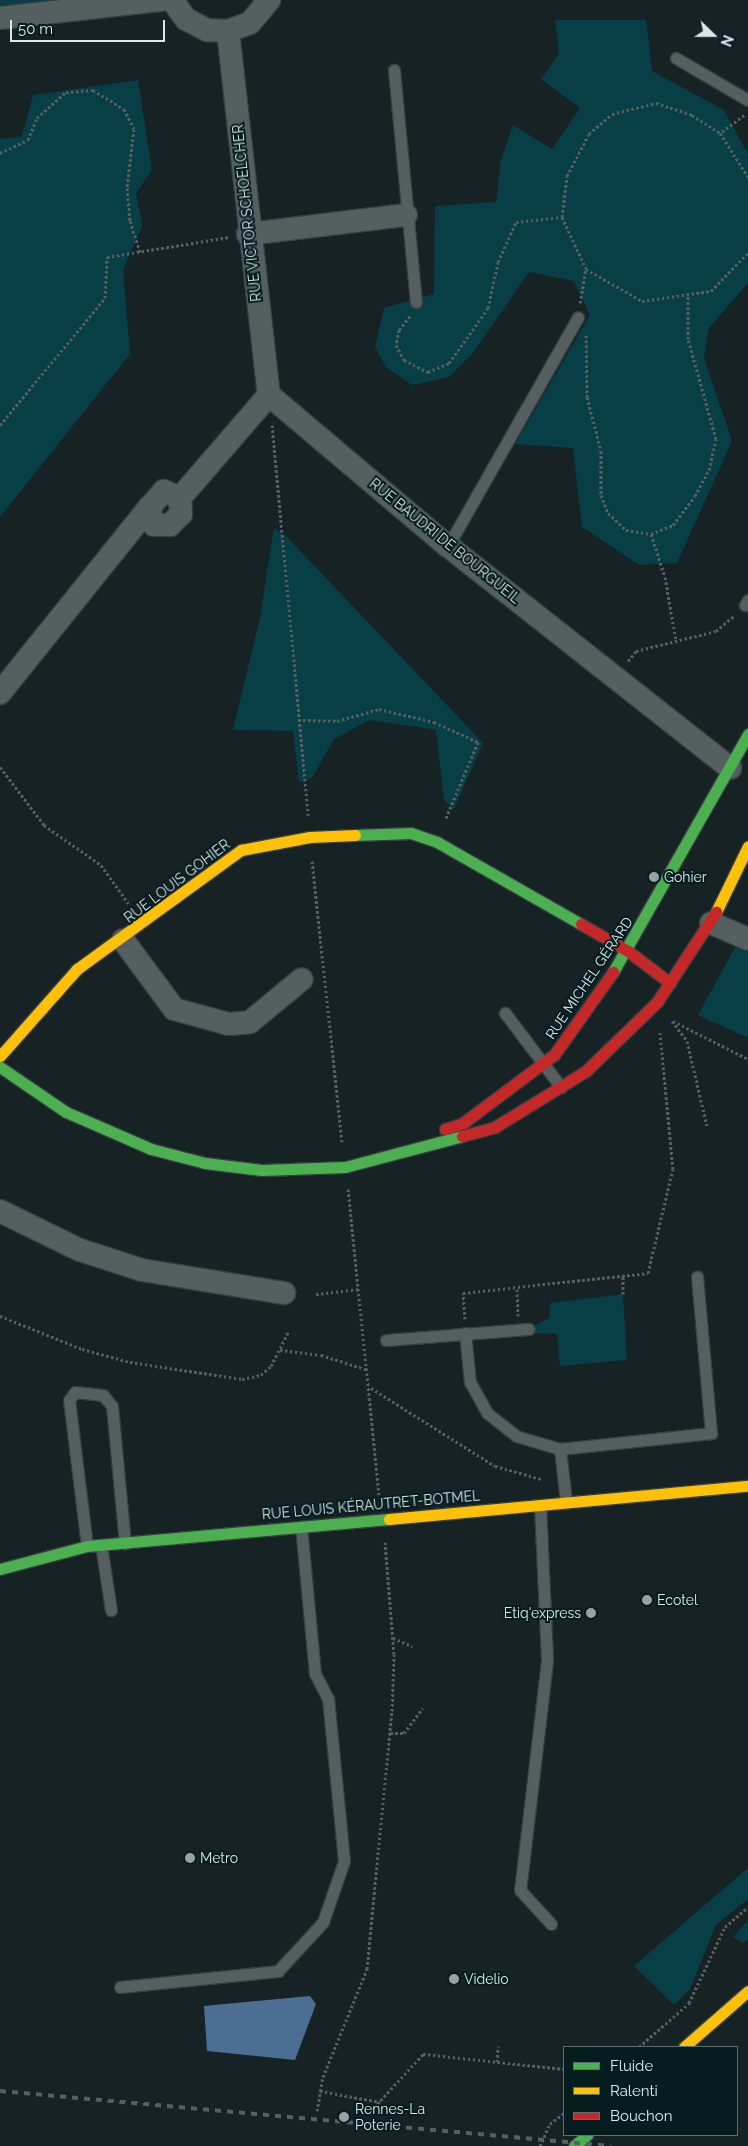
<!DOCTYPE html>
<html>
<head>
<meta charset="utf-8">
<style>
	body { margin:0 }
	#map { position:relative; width:748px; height:2146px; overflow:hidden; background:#162224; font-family:Raleway,sans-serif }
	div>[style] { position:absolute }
	.green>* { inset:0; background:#083e45 }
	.water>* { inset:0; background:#4d6e93 }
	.path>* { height:3px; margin-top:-1.5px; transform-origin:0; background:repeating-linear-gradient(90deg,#575f60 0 2.5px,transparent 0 5px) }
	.roads { filter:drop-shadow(1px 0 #363f41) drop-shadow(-1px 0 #363f41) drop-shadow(0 1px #363f41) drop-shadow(0 -1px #363f41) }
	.lane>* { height:11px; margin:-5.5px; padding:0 5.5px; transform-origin:5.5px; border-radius:5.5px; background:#565f60 }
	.street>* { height:22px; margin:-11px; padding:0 11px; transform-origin:11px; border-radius:11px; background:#565f60 }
	.fast>* { height:11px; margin:-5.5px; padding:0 5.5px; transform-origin:5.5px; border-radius:5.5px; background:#4caf50 }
	.slow>* { height:11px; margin:-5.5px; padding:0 5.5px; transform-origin:5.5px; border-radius:5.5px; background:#ffc107 }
	.jam>* { height:11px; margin:-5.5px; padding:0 5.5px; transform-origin:5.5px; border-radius:5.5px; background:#c62828 }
	.rail>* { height:4px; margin-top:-2px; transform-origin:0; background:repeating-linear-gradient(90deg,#575f61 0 6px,transparent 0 12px) }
	.dots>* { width:14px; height:14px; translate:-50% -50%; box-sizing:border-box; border:2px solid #061d20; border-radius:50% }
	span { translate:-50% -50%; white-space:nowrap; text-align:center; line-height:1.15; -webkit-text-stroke:4px #061d20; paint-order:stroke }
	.street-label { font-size:14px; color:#dbe8eb }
	.poi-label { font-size:14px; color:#dbe8eb }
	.left { translate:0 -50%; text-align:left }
	.right { translate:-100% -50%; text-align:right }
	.legend { position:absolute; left:563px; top:2046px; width:175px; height:90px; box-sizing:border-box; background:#061d20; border:1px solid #5b6e71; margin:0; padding:6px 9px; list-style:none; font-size:15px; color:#dbe8eb }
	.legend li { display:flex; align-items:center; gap:10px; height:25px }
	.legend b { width:25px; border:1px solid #5b6e71 }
	.north { position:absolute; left:688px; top:10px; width:50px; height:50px; -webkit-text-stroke:4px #061d20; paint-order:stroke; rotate:112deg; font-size:14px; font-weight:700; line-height:20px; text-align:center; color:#dbe8eb }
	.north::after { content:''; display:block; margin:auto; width:18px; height:22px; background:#dbe8eb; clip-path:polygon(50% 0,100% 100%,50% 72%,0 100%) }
	.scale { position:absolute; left:10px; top:20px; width:155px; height:22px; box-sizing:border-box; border:2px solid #dbe8eb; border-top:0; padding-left:6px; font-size:15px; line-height:18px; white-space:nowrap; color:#dbe8eb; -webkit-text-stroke:4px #061d20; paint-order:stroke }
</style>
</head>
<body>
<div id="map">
	<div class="green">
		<div style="clip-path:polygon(0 0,114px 0,0 12px)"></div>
		<div style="clip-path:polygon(555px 20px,646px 20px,652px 71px,724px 110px,748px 154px,748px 283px,709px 328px,704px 358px,732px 441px,677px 563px,639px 565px,582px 527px,573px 448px,515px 444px,590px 315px,574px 281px,529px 272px,473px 353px,449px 377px,412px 385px,386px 367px,375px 347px,384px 308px,434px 294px,435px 206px,496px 202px,501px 160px,513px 125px,552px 149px,580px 108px,541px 79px,559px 54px)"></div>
		<div style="clip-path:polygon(138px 80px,152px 170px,136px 193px,142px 226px,123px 271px,130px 354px,0 517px,0 139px,22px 136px,33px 95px)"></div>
		<div style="clip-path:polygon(274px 528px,285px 535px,483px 743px,454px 809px,444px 800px,436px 730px,370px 720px,334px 739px,312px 778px,299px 782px,293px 731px,233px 730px,260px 617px)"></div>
		<div style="clip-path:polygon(738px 942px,748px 947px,748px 1038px,698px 1015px)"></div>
		<div style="clip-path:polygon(623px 1294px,627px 1360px,560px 1366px,557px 1334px,532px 1333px,529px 1329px,549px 1318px,550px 1303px)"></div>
		<div style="clip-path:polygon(748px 1868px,748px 1899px,716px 1925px,690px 1989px,674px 2005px,634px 1966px)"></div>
		<div style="clip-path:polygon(748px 1920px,748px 1939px,743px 1943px,733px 1937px)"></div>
	</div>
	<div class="water">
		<div style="clip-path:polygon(310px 1996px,316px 2004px,295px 2060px,207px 2051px,204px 2006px)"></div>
	</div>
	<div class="path">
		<div style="left:744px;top:115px;width:30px;rotate:143deg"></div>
		<div style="left:720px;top:133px;width:52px;rotate:57.5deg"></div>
		<div style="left:0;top:153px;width:31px;rotate:-25deg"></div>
		<div style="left:28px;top:140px;width:24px;rotate:-68deg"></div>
		<div style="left:37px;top:118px;width:39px;rotate:-42deg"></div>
		<div style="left:66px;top:92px;width:27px;rotate:-4deg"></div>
		<div style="left:93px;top:90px;width:36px;rotate:32deg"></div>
		<div style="left:124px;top:109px;width:22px;rotate:63deg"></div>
		<div style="left:134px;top:129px;width:59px;rotate:96.8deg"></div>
		<div style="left:127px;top:188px;width:33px;rotate:85deg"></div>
		<div style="left:130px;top:221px;width:33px;rotate:72deg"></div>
		<div style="left:562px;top:217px;width:41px;rotate:-83deg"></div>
		<div style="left:567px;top:176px;width:47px;rotate:-62.4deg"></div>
		<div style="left:589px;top:134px;width:30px;rotate:-41deg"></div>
		<div style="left:612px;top:114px;width:45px;rotate:-14deg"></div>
		<div style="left:656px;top:103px;width:38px;rotate:18deg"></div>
		<div style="left:692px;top:115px;width:33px;rotate:33deg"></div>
		<div style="left:580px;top:303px;width:35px;rotate:-80deg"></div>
		<div style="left:410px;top:316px;width:18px;rotate:128deg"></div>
		<div style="left:399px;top:330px;width:15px;rotate:101deg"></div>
		<div style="left:396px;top:345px;width:17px;rotate:62deg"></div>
		<div style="left:404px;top:360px;width:27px;rotate:27deg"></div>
		<div style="left:428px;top:372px;width:23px;rotate:-23deg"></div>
		<div style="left:449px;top:363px;width:67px;rotate:-54.7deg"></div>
		<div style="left:488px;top:308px;width:47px;rotate:-77.7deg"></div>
		<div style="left:498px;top:262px;width:44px;rotate:-65.8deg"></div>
		<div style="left:516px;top:222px;width:46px;rotate:-6.2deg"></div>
		<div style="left:562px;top:217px;width:57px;rotate:65.2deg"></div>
		<div style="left:586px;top:269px;width:64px;rotate:29.7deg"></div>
		<div style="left:642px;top:301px;width:70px;rotate:-8.2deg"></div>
		<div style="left:711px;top:291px;width:53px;rotate:-45.8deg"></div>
		<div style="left:586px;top:335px;width:62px;rotate:89.1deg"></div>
		<div style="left:587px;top:397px;width:56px;rotate:75.5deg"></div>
		<div style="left:601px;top:451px;width:44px;rotate:90deg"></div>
		<div style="left:601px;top:495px;width:19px;rotate:69deg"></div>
		<div style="left:608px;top:513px;width:25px;rotate:43deg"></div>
		<div style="left:626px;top:530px;width:25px;rotate:9deg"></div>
		<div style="left:651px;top:534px;width:24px;rotate:-22deg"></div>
		<div style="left:673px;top:525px;width:36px;rotate:-53deg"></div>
		<div style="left:695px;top:496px;width:30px;rotate:-62deg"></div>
		<div style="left:709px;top:470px;width:32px;rotate:-77deg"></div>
		<div style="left:716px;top:439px;width:104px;rotate:-105.6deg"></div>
		<div style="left:688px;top:339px;width:45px;rotate:-90deg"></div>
		<div style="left:0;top:425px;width:165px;rotate:-50.4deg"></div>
		<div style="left:105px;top:298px;width:41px;rotate:-87.2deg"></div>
		<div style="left:107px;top:257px;width:124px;rotate:-9.3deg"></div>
		<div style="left:272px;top:425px;width:392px;rotate:84.7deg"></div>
		<div style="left:651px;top:534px;width:45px;rotate:72deg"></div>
		<div style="left:665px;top:577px;width:65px;rotate:80.2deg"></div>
		<div style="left:628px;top:661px;width:13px;rotate:-51deg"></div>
		<div style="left:636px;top:651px;width:82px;rotate:-14deg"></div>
		<div style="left:716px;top:631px;width:23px;rotate:-40deg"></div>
		<div style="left:298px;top:720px;width:39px;rotate:1deg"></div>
		<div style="left:337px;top:721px;width:44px;rotate:-15.9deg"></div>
		<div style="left:379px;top:709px;width:57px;rotate:13.3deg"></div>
		<div style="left:434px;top:722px;width:48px;rotate:24.4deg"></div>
		<div style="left:478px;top:742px;width:85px;rotate:112.9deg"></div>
		<div style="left:0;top:767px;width:73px;rotate:52.8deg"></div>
		<div style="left:44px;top:825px;width:70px;rotate:35.1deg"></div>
		<div style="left:101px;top:865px;width:47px;rotate:54.6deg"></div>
		<div style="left:312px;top:861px;width:284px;rotate:83.9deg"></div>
		<div style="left:672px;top:1021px;width:25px;rotate:53deg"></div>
		<div style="left:687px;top:1041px;width:87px;rotate:76.8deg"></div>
		<div style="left:673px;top:1021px;width:84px;rotate:26.9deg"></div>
		<div style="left:348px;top:1189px;width:309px;rotate:84.2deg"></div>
		<div style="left:517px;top:1289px;width:27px;rotate:88deg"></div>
		<div style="left:316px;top:1294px;width:44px;rotate:-6.5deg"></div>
		<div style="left:623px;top:1294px;width:18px;rotate:-90deg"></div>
		<div style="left:0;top:1316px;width:88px;rotate:21.9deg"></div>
		<div style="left:82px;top:1349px;width:50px;rotate:15.2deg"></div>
		<div style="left:130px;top:1362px;width:113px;rotate:8.6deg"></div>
		<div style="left:242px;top:1379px;width:19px;rotate:-12deg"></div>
		<div style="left:261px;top:1375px;width:13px;rotate:-42deg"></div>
		<div style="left:271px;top:1366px;width:38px;rotate:-63deg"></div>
		<div style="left:465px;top:1319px;width:26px;rotate:-94deg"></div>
		<div style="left:463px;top:1293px;width:186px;rotate:-6.2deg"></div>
		<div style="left:648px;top:1273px;width:107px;rotate:-76.5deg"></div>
		<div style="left:673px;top:1169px;width:137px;rotate:-95.5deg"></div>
		<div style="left:280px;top:1350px;width:41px;rotate:7deg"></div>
		<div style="left:321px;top:1355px;width:49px;rotate:17.7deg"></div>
		<div style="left:371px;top:1388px;width:146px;rotate:32.2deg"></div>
		<div style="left:495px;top:1466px;width:48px;rotate:15.8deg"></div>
		<div style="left:393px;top:1638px;width:21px;rotate:23deg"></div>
		<div style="left:390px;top:1733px;width:14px"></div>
		<div style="left:404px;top:1733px;width:31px;rotate:-53deg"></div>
		<div style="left:639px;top:2047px;width:67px;rotate:-41.3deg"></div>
		<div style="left:689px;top:2003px;width:84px;rotate:-64.7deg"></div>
		<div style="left:725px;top:1927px;width:30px;rotate:-41deg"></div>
		<div style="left:497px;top:2062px;width:16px;rotate:-86deg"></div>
		<div style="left:320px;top:2091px;width:61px;rotate:10.4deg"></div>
		<div style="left:317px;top:2111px;width:35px;rotate:-80deg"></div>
		<div style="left:323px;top:2077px;width:117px;rotate:-67.8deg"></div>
		<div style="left:367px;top:1969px;width:259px;rotate:-84.5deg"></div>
		<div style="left:392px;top:1711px;width:57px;rotate:-88deg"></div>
		<div style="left:394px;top:1654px;width:112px;rotate:-94.6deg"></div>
		<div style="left:367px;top:2115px;width:83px;rotate:-47.4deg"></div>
		<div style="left:423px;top:2054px;width:142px;rotate:6.1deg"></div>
		<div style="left:540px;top:2146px;width:24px;rotate:-66deg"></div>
		<div style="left:550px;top:2124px;width:18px;rotate:-38deg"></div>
	</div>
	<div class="roads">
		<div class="lane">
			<div style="left:676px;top:58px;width:83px;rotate:30.3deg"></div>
			<div style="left:394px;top:70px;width:233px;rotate:84.6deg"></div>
			<div style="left:448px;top:546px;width:263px;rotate:-60.4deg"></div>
			<div style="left:745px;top:605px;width:6px;rotate:-59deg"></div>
			<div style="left:505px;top:1013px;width:93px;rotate:52.9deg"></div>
			<div style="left:465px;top:1333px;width:49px;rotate:84.2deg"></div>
			<div style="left:470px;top:1382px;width:35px;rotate:61deg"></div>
			<div style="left:487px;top:1413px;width:37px;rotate:38deg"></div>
			<div style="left:516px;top:1436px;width:46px;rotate:16.5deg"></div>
			<div style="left:560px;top:1449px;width:53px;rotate:83.5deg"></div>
			<div style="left:386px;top:1340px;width:143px;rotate:-4.4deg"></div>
			<div style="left:560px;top:1449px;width:152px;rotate:-6deg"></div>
			<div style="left:711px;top:1433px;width:157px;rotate:-95.1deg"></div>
			<div style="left:540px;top:1505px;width:156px;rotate:87.4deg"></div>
			<div style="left:547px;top:1661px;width:231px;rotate:96.7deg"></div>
			<div style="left:520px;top:1890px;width:46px;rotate:47.6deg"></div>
			<div style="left:101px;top:1545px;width:66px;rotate:81.3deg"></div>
			<div style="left:87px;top:1546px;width:147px;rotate:-97deg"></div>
			<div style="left:69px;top:1400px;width:10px;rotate:-53deg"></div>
			<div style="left:75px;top:1392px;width:28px;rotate:6deg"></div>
			<div style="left:103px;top:1395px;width:14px;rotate:51deg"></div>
			<div style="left:112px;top:1406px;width:138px;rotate:84.6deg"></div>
			<div style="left:120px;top:1987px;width:159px;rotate:-5.8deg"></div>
			<div style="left:278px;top:1971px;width:67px;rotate:-47.4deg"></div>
			<div style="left:323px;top:1922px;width:65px;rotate:-71deg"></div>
			<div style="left:344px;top:1861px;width:163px;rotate:-95.6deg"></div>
			<div style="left:328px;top:1699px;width:28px;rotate:-117deg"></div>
			<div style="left:315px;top:1674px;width:148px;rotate:-95.4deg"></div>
		</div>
		<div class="street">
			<div style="left:172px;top:0;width:24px;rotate:54deg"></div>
			<div style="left:186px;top:19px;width:24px;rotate:28deg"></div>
			<div style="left:207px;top:30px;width:21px;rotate:3deg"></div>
			<div style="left:228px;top:31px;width:23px;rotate:-20deg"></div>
			<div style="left:250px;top:23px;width:30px;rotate:-50deg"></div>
			<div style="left:0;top:18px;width:161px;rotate:-6.4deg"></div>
			<div style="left:228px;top:31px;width:366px;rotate:83.6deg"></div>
			<div style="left:248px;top:234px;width:159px;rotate:-6.9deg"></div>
			<div style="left:164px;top:491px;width:17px;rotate:24deg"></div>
			<div style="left:180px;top:498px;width:16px;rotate:86deg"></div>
			<div style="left:181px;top:514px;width:16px;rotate:135deg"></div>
			<div style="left:170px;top:525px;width:16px;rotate:180deg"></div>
			<div style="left:154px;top:525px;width:18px;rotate:-106deg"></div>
			<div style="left:149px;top:508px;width:23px;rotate:-49deg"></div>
			<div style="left:180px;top:498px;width:136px;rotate:-49.2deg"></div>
			<div style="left:269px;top:395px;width:234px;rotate:40.2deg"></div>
			<div style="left:448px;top:546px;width:359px;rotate:38.2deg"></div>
			<div style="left:0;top:693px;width:238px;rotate:-51.2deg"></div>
			<div style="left:711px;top:923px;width:40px;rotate:23.4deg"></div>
			<div style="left:123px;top:940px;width:86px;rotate:53.5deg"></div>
			<div style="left:174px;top:1009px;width:57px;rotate:15.3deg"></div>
			<div style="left:229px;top:1024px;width:21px;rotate:-5deg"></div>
			<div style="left:250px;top:1022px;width:67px;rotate:-39.6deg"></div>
			<div style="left:0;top:1211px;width:89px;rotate:26deg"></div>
			<div style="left:80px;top:1250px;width:65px;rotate:17.9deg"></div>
			<div style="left:142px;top:1270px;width:144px;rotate:9.2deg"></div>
		</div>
		<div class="fast">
			<div style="left:355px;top:835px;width:56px;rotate:-2deg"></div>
			<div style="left:411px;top:833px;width:28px;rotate:19deg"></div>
			<div style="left:437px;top:842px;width:166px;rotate:29.7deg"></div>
			<div style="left:613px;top:972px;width:274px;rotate:-60.4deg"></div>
			<div style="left:0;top:1067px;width:80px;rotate:34.3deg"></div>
			<div style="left:66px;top:1112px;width:93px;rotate:23.5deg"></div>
			<div style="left:151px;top:1149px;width:56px;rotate:14.5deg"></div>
			<div style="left:205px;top:1163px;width:57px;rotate:7deg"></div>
			<div style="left:262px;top:1170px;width:83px;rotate:-2.1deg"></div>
			<div style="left:345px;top:1167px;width:121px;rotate:-14.8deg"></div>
			<div style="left:0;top:1569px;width:90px;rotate:-14.8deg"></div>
			<div style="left:87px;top:1546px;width:303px;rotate:-5.1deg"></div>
			<div style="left:574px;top:2146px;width:17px;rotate:-40deg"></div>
		</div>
		<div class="slow">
			<div style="left:716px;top:912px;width:73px;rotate:-64.1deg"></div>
			<div style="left:0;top:1056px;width:116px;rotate:-48.5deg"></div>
			<div style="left:77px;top:969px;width:203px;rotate:-36deg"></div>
			<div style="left:241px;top:850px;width:70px;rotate:-10.7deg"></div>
			<div style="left:310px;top:837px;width:45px;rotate:-2.5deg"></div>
			<div style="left:389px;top:1519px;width:361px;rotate:-5.3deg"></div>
			<div style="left:684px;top:2047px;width:85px;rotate:-41.2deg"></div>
		</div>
		<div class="jam">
			<div style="left:581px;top:924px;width:54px;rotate:29.9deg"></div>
			<div style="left:628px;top:951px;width:53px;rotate:37.3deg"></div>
			<div style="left:445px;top:1129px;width:19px;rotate:-18deg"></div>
			<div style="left:463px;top:1123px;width:114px;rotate:-36.8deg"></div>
			<div style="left:554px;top:1055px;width:102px;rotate:-54.6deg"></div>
			<div style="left:462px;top:1136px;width:34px;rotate:-15deg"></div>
			<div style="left:495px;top:1127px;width:107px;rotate:-31.6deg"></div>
			<div style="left:586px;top:1071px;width:99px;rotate:-44.2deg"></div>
			<div style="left:657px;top:1002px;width:108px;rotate:-56.8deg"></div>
		</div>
	</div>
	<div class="rail">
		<div style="left:0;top:2091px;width:613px;rotate:5.14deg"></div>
	</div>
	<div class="dots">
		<div style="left:654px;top:877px;background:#96a3a5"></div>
		<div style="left:647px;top:1600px;background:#96a3a5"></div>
		<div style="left:591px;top:1613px;background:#96a3a5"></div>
		<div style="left:190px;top:1858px;background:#96a3a5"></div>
		<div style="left:454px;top:1979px;background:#96a3a5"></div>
		<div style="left:344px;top:2117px;background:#96a3a5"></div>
	</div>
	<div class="street-label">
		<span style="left:247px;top:213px;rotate:-96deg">RUE VICTOR SCHOELCHER</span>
		<span style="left:445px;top:541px;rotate:39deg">RUE BAUDRI DE BOURGUEIL</span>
		<span style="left:177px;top:881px;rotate:-37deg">RUE LOUIS GOHIER</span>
		<span style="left:589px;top:978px;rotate:-56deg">RUE MICHEL GÉRARD</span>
		<span style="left:371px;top:1505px;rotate:-5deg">RUE LOUIS KÉRAUTRET-BOTMEL</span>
	</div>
	<div class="poi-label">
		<span class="left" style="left:664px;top:877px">Gohier</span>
		<span class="left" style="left:657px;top:1600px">Ecotel</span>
		<span class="right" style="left:581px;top:1613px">Etiq'express</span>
		<span class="left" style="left:200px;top:1858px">Metro</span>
		<span class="left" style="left:464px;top:1979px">Videlio</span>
		<span class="left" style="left:355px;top:2117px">Rennes-La<br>Poterie</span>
	</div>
	<ul class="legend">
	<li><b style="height:6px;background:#4caf50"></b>Fluide</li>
	<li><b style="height:6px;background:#ffc107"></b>Ralenti</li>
	<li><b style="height:6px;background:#c62828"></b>Bouchon</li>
	</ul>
	<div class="north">N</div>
	<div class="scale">50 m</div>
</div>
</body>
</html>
